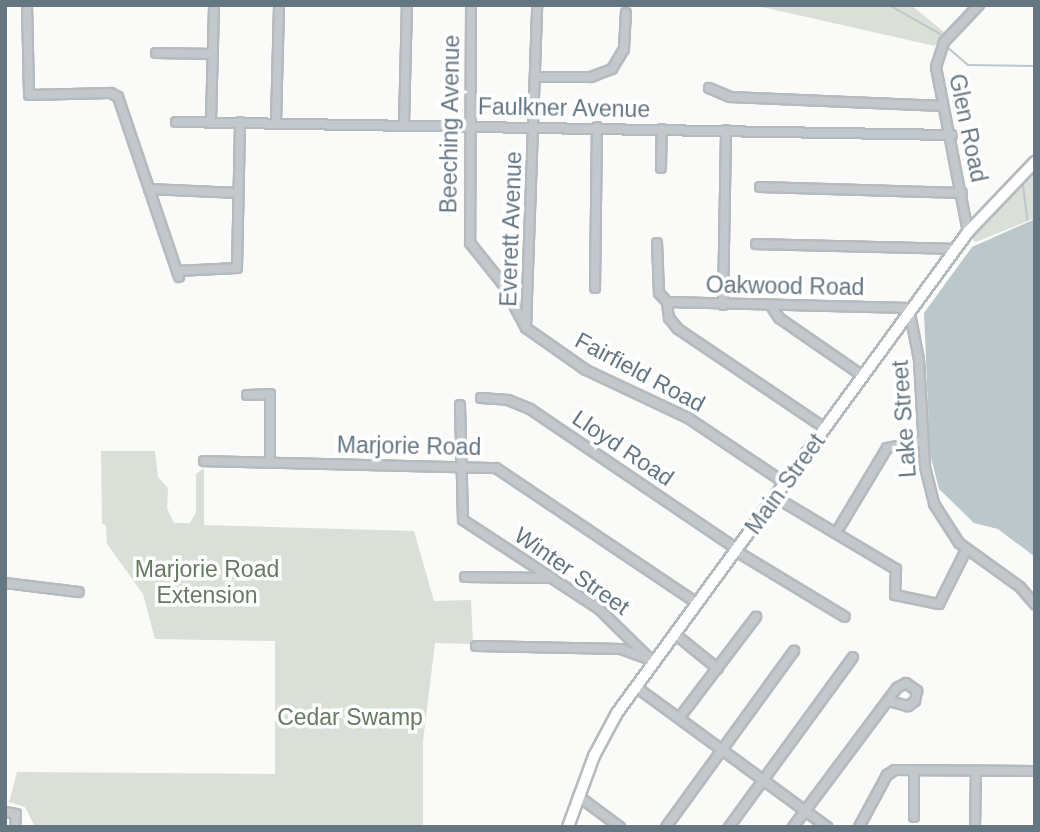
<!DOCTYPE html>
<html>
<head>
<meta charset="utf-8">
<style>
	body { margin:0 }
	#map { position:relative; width:1040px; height:832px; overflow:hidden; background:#fafaf8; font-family:Arial,sans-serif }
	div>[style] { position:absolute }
	.green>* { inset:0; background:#dadfd7 }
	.water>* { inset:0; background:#bbc7cb }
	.stream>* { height:2px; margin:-1px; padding:0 1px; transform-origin:1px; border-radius:1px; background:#bbc7cb }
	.roads { filter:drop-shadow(2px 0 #b5babe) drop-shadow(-2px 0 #b5babe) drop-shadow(0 2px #b5babe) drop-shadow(0 -2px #b5babe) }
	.minor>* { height:8px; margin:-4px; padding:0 4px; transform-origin:4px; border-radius:4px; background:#c3c8cc }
	.major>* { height:10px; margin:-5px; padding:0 5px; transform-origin:5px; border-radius:5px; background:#fff }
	span { translate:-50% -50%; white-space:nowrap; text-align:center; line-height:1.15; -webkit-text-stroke:7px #fff; paint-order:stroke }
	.street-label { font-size:23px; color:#657683 }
	.park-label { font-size:23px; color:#687a64 }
	.frame { position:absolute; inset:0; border:7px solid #657683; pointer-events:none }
</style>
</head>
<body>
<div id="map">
	<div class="green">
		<div style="clip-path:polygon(753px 5px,911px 5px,944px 32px,935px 46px)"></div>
		<div style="clip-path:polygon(1035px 174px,1035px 218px,976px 242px,972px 239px,989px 217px)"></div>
		<div style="clip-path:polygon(101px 451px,155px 451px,158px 477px,168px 488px,167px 508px,174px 523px,190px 523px,196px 512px,196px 474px,204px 468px,204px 525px,414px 531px,434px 601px,471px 600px,473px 644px,435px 643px,423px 741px,423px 827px,35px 827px,25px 807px,9px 802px,17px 772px,275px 774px,275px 641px,155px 639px,143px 594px,107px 544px,106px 525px,102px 524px)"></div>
	</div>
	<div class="water">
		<div style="clip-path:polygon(1035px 219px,1035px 557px,998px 529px,974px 523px,939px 489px,930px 454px,924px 313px,972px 247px)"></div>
	</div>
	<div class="stream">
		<div style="left:889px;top:5px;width:59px;rotate:29.6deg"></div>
		<div style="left:946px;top:46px;width:29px;rotate:41deg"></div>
		<div style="left:968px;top:65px;width:67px;rotate:0.9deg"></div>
		<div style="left:1023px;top:185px;width:35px;rotate:83deg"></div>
	</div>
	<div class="roads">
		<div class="minor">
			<div style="left:27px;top:5px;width:90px;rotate:88.7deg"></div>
			<div style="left:29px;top:95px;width:82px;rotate:-1.4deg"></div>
			<div style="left:111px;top:93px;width:8px;rotate:30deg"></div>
			<div style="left:118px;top:97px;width:190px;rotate:71.3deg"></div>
			<div style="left:471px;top:5px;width:238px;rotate:90.2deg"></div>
			<div style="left:470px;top:243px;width:51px;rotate:51.3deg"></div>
			<div style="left:502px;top:283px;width:51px;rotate:61.9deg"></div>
			<div style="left:526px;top:328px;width:73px;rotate:35deg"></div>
			<div style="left:586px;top:370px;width:113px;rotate:25.2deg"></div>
			<div style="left:688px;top:418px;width:117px;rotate:33.8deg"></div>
			<div style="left:156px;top:53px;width:57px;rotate:1deg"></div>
			<div style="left:535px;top:77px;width:56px"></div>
			<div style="left:591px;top:77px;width:22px;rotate:-21deg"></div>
			<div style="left:612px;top:69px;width:23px;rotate:-59deg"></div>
			<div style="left:624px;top:49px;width:36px;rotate:-87deg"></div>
			<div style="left:709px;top:88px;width:23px;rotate:23deg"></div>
			<div style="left:730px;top:97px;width:213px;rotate:2.4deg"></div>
			<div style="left:211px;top:121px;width:116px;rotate:-88.5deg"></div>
			<div style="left:176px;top:122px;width:776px;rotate:0.96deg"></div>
			<div style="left:276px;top:122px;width:117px;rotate:-88.5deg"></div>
			<div style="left:404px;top:125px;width:120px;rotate:-88.6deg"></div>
			<div style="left:661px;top:168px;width:39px;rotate:-89deg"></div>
			<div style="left:760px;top:187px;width:202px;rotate:1.7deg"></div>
			<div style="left:149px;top:189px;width:89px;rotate:2.6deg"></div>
			<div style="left:968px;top:232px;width:168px;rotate:-101deg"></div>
			<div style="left:936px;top:67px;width:26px;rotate:-72deg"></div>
			<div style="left:944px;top:42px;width:51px;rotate:-46.6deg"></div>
			<div style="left:657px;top:243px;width:50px;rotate:87.7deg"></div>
			<div style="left:659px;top:293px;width:12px;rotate:48deg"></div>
			<div style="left:667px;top:302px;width:242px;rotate:1.4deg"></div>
			<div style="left:909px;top:308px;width:53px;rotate:79.1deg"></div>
			<div style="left:919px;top:360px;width:107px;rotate:86.8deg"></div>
			<div style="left:925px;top:467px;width:38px;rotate:76deg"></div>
			<div style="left:934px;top:504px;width:46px;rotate:57.3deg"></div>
			<div style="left:959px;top:543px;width:75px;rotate:35.8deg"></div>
			<div style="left:1020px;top:587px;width:23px;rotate:49deg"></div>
			<div style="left:756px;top:244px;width:200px;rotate:1.4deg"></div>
			<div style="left:177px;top:271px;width:60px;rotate:-2.9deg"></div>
			<div style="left:237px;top:268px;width:146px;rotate:-88.8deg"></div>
			<div style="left:595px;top:288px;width:161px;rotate:-89.3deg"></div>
			<div style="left:667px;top:302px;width:16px;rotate:83deg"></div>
			<div style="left:669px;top:318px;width:14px;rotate:51deg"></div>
			<div style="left:678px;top:329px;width:177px;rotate:34deg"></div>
			<div style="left:723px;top:305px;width:175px;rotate:-89deg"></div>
			<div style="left:771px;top:306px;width:14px;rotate:56deg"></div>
			<div style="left:779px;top:318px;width:102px;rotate:34.6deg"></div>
			<div style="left:526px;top:327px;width:322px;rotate:-88deg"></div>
			<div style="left:247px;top:395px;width:23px;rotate:-2deg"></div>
			<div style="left:270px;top:394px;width:69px;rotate:90deg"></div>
			<div style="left:481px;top:398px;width:27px;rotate:4deg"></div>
			<div style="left:508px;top:400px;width:24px;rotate:22deg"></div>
			<div style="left:530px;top:409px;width:250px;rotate:34.1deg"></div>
			<div style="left:460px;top:405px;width:115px;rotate:88.5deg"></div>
			<div style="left:463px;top:520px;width:163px;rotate:33.2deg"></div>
			<div style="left:599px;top:609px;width:77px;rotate:44.5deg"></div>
			<div style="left:204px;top:461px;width:292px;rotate:1.4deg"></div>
			<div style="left:496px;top:468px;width:242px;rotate:33.9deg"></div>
			<div style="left:775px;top:497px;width:141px;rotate:30.8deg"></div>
			<div style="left:896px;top:569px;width:26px;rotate:92deg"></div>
			<div style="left:895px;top:595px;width:45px;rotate:11.6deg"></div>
			<div style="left:939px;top:604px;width:60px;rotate:-63.4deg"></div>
			<div style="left:836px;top:533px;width:99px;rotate:-59deg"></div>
			<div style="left:887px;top:448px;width:36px;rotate:-11deg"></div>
			<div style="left:736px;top:551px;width:127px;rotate:31.2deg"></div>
			<div style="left:465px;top:577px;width:87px;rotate:0.7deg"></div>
			<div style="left:5px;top:583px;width:74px;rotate:7deg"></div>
			<div style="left:675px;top:634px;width:55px;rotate:39.1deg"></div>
			<div style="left:476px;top:646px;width:145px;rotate:1.2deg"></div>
			<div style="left:621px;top:649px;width:29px;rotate:20deg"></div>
			<div style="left:636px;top:687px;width:237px;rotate:36.2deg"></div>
			<div style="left:680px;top:717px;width:126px;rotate:-52.8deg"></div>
			<div style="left:578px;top:796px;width:52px;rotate:36.4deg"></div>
			<div style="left:5px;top:812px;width:11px;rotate:10deg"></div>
			<div style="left:16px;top:814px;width:13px;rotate:94deg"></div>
			<div style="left:914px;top:817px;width:47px;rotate:-90deg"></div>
			<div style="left:666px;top:827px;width:218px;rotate:-54deg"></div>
			<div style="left:729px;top:827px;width:210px;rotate:-53.9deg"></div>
			<div style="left:793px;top:827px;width:174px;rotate:-53.2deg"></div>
			<div style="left:897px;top:688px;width:10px;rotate:-29deg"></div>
			<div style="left:906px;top:683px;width:14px;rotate:36deg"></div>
			<div style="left:917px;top:691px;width:10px;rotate:101deg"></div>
			<div style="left:915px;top:701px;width:9px;rotate:144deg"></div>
			<div style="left:908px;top:706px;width:21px;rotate:-166deg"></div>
			<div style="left:859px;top:827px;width:59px;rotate:-61.7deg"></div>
			<div style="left:887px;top:775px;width:9px;rotate:-32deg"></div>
			<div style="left:895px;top:770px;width:140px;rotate:0.4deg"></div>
			<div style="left:975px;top:827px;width:56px;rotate:-89deg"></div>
		</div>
		<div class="major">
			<div style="left:568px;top:827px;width:76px;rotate:-69.9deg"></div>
			<div style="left:594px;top:756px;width:49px;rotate:-61.9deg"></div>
			<div style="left:617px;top:713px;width:595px;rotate:-53.88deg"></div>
			<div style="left:968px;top:232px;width:97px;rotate:-46.3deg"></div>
		</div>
	</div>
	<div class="street-label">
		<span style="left:564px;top:108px;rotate:1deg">Faulkner Avenue</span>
		<span style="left:450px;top:124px;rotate:-89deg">Beeching Avenue</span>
		<span style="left:968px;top:128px;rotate:78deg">Glen Road</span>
		<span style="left:511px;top:229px;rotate:-88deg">Everett Avenue</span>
		<span style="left:785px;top:286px;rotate:1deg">Oakwood Road</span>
		<span style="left:640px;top:372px;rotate:28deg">Fairfield Road</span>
		<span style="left:904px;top:419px;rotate:-94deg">Lake Street</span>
		<span style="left:409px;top:446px;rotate:1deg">Marjorie Road</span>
		<span style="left:623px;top:448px;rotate:34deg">Lloyd Road</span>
		<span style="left:785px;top:484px;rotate:-54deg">Main Street</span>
		<span style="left:572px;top:571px;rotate:35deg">Winter Street</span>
	</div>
	<div class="park-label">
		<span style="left:207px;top:582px">Marjorie Road<br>Extension</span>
		<span style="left:350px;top:717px">Cedar Swamp</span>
	</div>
	<div class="frame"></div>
</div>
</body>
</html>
